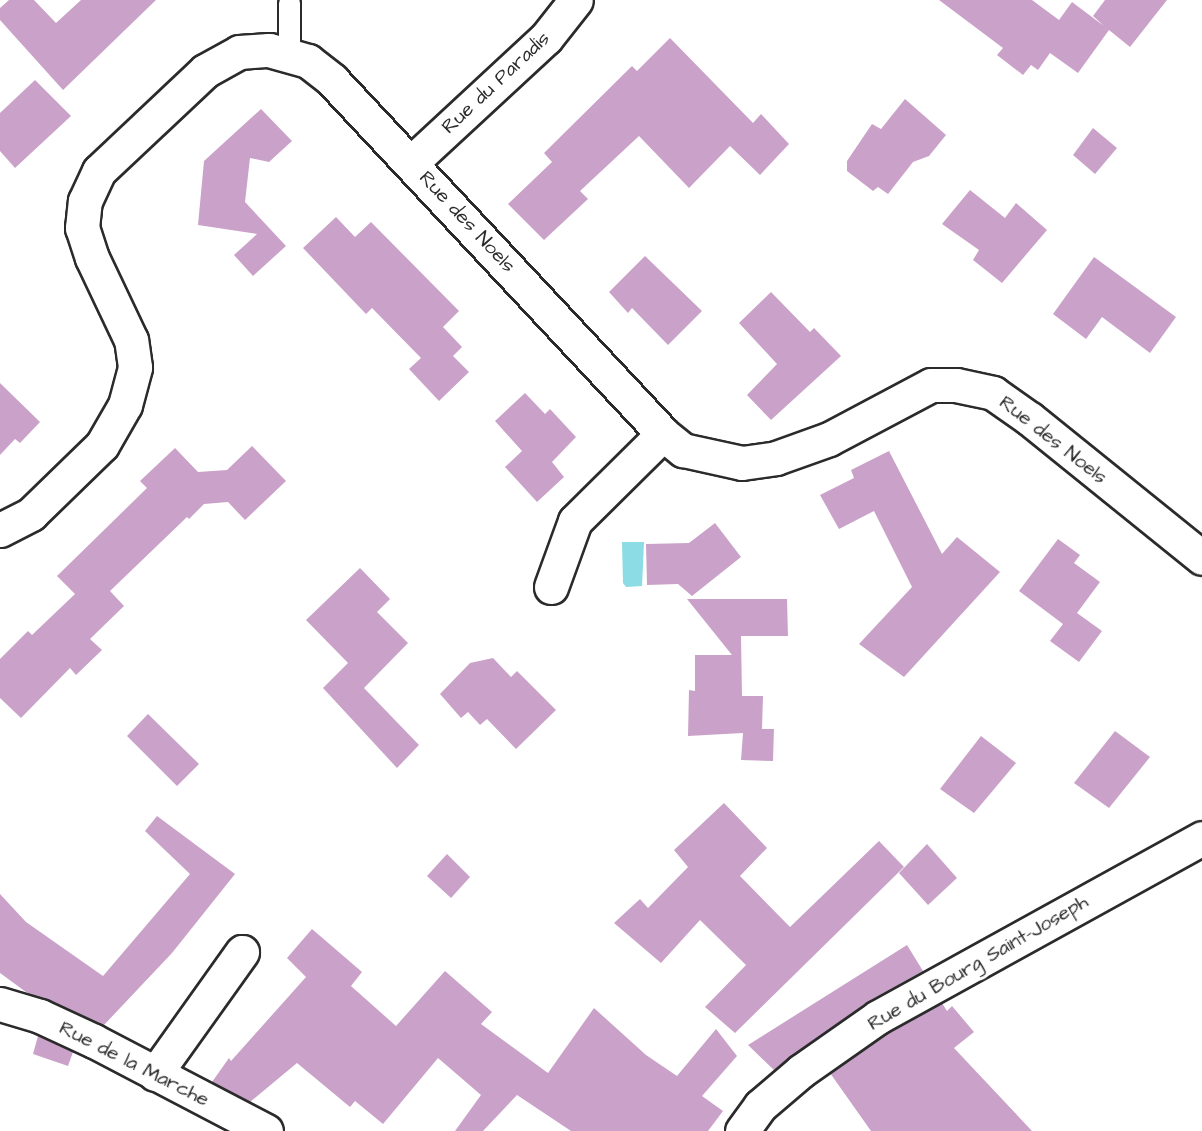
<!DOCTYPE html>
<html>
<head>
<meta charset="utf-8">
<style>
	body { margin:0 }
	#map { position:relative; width:1202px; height:1131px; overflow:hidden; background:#fff; font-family:"Architects Daughter",sans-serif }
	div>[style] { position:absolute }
	.water>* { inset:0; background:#8bdce4 }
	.building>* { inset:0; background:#caa2c9 }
	.roads { filter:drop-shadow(2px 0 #2b2b2b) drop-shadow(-2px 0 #2b2b2b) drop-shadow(0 2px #2b2b2b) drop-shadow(0 -2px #2b2b2b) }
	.service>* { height:21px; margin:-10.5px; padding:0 10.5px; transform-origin:10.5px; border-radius:10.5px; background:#fff }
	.minor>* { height:33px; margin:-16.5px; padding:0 16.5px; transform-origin:16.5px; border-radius:16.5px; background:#fff }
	span { translate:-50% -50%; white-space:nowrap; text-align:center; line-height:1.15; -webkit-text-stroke:6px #fff; paint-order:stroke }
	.street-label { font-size:20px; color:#2b2b2b }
</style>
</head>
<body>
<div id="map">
	<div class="water">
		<div style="clip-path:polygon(622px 542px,644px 542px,642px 586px,626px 587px,623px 583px)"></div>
	</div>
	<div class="building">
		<div style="clip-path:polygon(9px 0,34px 0,56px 23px,81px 0,156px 0,63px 90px,0 20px,0 8px)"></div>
		<div style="clip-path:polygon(939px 0,1032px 0,1059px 20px,1072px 2px,1104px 26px,1093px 16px,1105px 0,1167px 0,1130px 47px,1109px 30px,1078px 73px,1050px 53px,1038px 70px,1031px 65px,1023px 75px,997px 55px,1003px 48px)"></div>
		<div style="clip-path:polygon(670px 38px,753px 123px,761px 114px,789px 144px,760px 175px,730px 146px,689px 188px,639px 136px,580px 191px,588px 199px,544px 240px,508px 204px,552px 162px,544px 153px,632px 66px,637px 71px)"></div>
		<div style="clip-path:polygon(35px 80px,71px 116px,15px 168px,0 151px,0 113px)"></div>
		<div style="clip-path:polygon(905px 99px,946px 135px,929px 156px,913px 162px,888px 194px,878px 187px,873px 191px,847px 171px,847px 161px,872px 124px,881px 129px)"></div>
		<div style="clip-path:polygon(261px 109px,292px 141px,269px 162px,250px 158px,245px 202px,286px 246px,253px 276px,234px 255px,257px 234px,198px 225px,204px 161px)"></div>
		<div style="clip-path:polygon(1093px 128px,1117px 148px,1095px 174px,1073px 155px)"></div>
		<div style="clip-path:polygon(970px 190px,1005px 218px,1016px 203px,1047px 230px,1002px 283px,973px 260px,979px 250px,942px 224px)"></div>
		<div style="clip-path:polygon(336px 217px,355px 237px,371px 222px,459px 311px,443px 327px,462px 347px,453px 356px,469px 372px,439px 401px,409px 369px,421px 358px,372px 308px,366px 314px,303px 248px)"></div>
		<div style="clip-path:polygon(645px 256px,702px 311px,668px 345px,632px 308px,628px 313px,609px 292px)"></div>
		<div style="clip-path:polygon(1094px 257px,1176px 317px,1150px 353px,1102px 317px,1086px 339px,1053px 314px)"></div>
		<div style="clip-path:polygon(771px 292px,810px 332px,814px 328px,841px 356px,771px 420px,747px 395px,777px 364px,739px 323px)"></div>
		<div style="clip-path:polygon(0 383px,40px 422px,20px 443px,15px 439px,0 455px)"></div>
		<div style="clip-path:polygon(525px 393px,545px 414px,550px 409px,576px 437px,552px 462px,564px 477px,537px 502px,505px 467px,522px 451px,495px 421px)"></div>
		<div style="clip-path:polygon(252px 446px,286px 481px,245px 520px,228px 502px,204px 504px,189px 519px,187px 517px,110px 591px,124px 606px,90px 639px,102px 650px,76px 675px,70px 668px,21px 718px,0 698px,0 659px,28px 631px,32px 635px,75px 594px,57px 576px,147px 488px,140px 481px,175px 448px,198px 472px,227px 470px)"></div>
		<div style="clip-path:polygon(889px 451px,942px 554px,957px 537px,1000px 572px,904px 677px,859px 644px,912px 587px,874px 511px,839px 529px,820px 495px,854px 478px,851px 470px)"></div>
		<div style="clip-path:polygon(715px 523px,741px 557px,692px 596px,678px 584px,647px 585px,646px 544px,689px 543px)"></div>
		<div style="clip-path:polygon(1058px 539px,1080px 555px,1074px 563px,1100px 582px,1077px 613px,1102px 631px,1079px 662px,1050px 641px,1063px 624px,1019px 591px)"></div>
		<div style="clip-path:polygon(360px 568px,390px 599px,377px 612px,408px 643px,364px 688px,419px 745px,397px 768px,323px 688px,348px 663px,306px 620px)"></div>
		<div style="clip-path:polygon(687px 599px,787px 599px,788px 636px,741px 636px,742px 696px,763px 696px,762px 729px,774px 729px,773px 761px,741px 760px,743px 733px,688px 736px,689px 690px,695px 691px,695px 655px,732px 655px)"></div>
		<div style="clip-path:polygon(493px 658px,511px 677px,517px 671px,556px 710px,516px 749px,487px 719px,480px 725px,468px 712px,461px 718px,440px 694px,470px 663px)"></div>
		<div style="clip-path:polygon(148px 714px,199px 764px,177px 786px,127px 736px)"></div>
		<div style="clip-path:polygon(1115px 731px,1150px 757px,1109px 808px,1074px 783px)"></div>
		<div style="clip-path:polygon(981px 736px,1016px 763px,974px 813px,940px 789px)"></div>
		<div style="clip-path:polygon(724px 803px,767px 848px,740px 876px,790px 927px,879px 841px,904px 867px,735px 1033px,705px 1007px,746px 965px,700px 920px,661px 963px,614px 923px,640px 899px,648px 908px,688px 867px,674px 850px)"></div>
		<div style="clip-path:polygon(157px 816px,235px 874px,172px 953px,104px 1025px,26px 992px,0 973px,0 894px,26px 922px,103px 976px,190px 874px,145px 831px)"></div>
		<div style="clip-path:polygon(927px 844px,957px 878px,928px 905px,899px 873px)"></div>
		<div style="clip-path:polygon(447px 854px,470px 877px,451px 898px,427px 876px)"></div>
		<div style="clip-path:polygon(312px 929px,362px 972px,351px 986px,396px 1026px,445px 971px,492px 1012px,481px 1024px,548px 1073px,594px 1008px,646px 1055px,677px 1076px,716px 1029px,737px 1056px,702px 1096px,723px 1111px,708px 1131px,571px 1131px,517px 1095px,483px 1131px,455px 1131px,481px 1095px,438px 1058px,383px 1124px,355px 1101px,350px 1107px,297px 1063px,250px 1102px,212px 1082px,229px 1058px,231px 1061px,306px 977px,287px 958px)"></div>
		<div style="clip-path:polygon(907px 945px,923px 971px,867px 1002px,774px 1070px,748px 1045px)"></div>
		<div style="clip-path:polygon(942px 1003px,947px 1011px,952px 1006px,974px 1032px,954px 1048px,1032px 1131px,871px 1131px,830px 1073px,888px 1033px)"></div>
		<div style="clip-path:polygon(38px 1036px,73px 1052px,68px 1066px,33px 1054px)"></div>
	</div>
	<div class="roads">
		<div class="service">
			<div style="left:289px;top:3px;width:53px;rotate:90deg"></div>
		</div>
		<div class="minor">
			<div style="left:412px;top:162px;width:183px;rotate:-42.8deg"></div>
			<div style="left:546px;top:38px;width:48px;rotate:-51.7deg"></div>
			<div style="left:0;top:530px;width:35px;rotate:-27deg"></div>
			<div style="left:31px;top:514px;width:99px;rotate:-44.2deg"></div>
			<div style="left:102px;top:445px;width:46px;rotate:-60.1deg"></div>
			<div style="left:125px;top:405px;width:39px;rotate:-75deg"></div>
			<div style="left:135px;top:367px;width:27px;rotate:-98deg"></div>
			<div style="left:131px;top:340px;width:91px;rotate:-115.4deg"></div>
			<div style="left:92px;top:258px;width:32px;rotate:-108deg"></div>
			<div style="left:82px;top:228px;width:27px;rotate:-84deg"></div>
			<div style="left:85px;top:201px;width:33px;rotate:-65deg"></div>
			<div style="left:99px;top:171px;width:146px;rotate:-43.3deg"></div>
			<div style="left:205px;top:71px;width:39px;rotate:-29deg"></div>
			<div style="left:239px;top:52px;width:30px;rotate:-4deg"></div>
			<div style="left:269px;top:50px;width:41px;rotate:15.8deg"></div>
			<div style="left:308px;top:61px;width:31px;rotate:38deg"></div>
			<div style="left:332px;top:80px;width:485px;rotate:46.9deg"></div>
			<div style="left:663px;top:434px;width:26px;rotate:39deg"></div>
			<div style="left:683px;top:450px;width:60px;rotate:12.4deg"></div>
			<div style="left:742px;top:463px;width:34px;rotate:-8deg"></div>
			<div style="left:776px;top:458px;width:56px;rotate:-19.7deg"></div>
			<div style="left:829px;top:439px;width:115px;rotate:-27.9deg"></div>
			<div style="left:931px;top:385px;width:25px"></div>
			<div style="left:956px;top:385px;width:38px;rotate:12deg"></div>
			<div style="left:993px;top:393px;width:45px;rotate:35.1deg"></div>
			<div style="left:1030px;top:419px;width:221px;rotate:38.9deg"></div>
			<div style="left:551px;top:587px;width:70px;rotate:-70deg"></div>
			<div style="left:575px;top:521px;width:124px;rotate:-44.7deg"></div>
			<div style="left:0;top:1004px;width:42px;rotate:16.7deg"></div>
			<div style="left:40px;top:1016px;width:60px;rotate:24.8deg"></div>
			<div style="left:94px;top:1041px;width:194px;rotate:27.6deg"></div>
			<div style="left:155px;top:1074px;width:150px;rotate:-54.5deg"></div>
			<div style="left:742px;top:1131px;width:31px;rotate:-54deg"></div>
			<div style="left:760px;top:1106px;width:54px;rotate:-40.5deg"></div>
			<div style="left:801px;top:1071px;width:94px;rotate:-35deg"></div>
			<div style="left:878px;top:1017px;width:370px;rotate:-28.9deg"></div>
		</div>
	</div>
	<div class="street-label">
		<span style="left:496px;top:83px;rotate:-43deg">Rue du Paradis</span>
		<span style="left:467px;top:222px;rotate:47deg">Rue des Noels</span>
		<span style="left:1053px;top:440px;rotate:38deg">Rue des Noels</span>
		<span style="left:978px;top:963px;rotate:-30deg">Rue du Bourg Saint-Joseph</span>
		<span style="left:134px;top:1064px;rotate:27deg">Rue de la Marche</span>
	</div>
</div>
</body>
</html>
